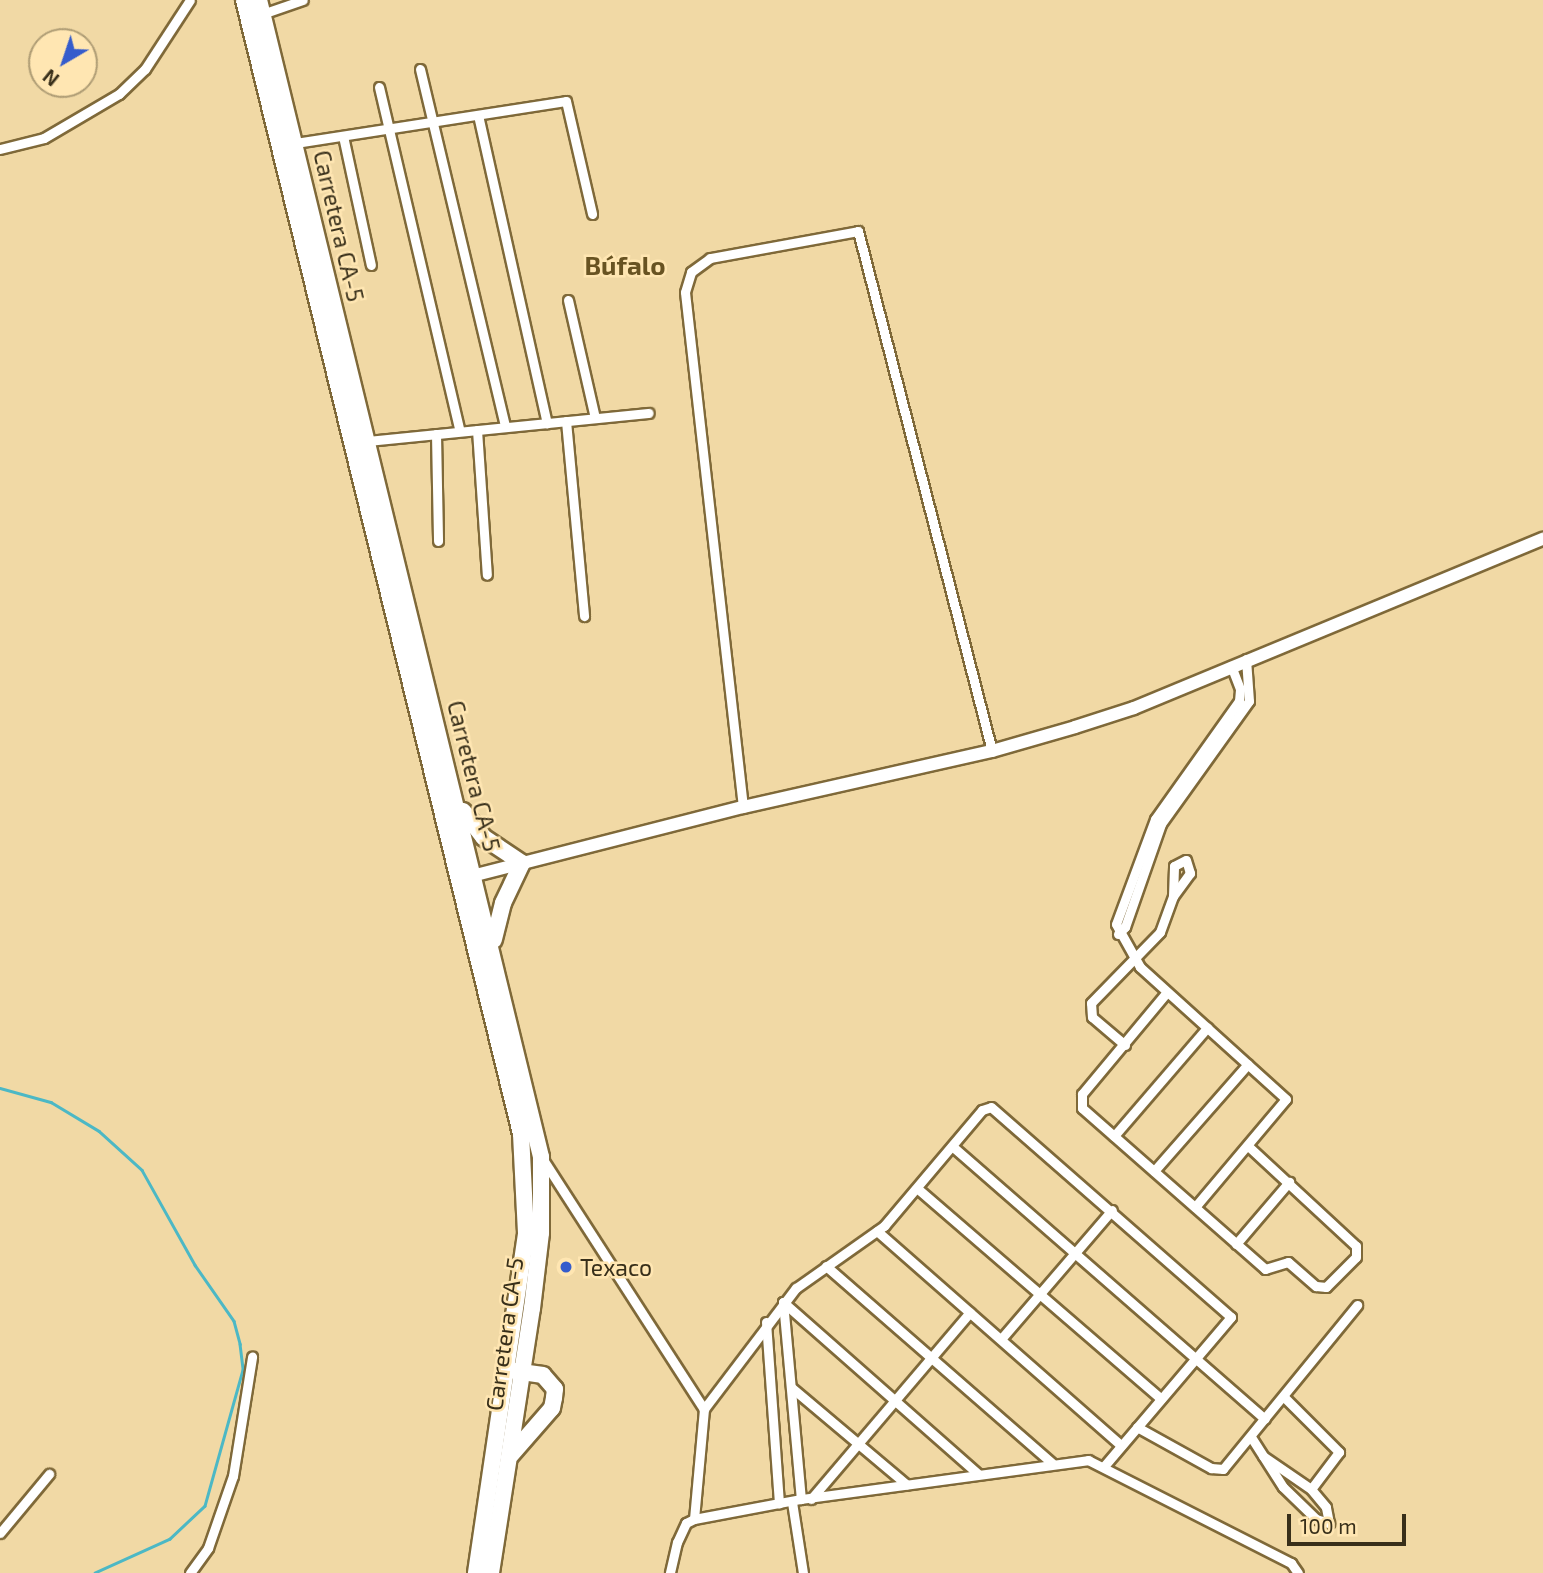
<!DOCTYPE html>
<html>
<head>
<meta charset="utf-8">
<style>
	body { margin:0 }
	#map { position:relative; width:1543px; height:1573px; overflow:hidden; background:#f1d9a5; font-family:"Exo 2",sans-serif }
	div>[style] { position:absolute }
	.stream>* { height:2.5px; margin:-1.25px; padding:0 1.25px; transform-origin:1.25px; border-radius:1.25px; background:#4cb8c5 }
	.roads { filter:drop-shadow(2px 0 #7f6939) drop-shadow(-2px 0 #7f6939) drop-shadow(0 2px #7f6939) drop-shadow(0 -2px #7f6939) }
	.street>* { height:9px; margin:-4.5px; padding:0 4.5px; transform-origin:4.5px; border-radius:4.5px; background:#fff }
	.secondary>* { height:12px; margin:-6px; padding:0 6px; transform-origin:6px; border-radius:6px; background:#fff }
	.highway>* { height:16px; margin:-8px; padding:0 8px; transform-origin:8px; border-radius:8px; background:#fff }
	.dots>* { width:19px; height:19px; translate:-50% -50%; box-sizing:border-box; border:4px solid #ffe6b2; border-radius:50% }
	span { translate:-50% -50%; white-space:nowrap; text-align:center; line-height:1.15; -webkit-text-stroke:5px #ffe6b2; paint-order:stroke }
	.street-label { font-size:23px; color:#382f1a }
	.poi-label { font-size:23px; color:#382f1a }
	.left { translate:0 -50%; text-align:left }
	.quarter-label { font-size:26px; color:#685322; font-weight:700 }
	.north { position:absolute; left:28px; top:28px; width:70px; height:70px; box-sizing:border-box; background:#ffe6b2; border:2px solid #af9d75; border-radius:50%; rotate:219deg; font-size:19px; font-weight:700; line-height:28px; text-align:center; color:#382f1a }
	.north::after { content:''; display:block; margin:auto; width:24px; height:32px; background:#355ccc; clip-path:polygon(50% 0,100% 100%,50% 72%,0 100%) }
	.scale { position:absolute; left:1287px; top:1514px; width:119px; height:32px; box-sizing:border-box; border:4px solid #382f1a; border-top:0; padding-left:9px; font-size:21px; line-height:24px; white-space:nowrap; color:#382f1a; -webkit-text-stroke:5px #ffe6b2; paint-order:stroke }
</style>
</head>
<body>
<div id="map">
	<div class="stream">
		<div style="left:0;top:1088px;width:53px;rotate:15.4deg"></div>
		<div style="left:51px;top:1102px;width:56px;rotate:31.1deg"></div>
		<div style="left:99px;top:1131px;width:58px;rotate:42.2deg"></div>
		<div style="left:142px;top:1170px;width:109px;rotate:60.8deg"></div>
		<div style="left:195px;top:1265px;width:68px;rotate:55.1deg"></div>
		<div style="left:234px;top:1321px;width:24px;rotate:75deg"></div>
		<div style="left:240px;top:1344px;width:26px;rotate:83deg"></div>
		<div style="left:243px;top:1370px;width:141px;rotate:105.6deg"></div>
		<div style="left:205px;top:1506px;width:48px;rotate:136.7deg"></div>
		<div style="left:170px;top:1539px;width:82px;rotate:155.6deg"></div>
	</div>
	<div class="roads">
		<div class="street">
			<div style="left:262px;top:14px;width:43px;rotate:-18.9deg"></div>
			<div style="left:420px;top:69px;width:368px;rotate:76.6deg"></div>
			<div style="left:379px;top:87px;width:353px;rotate:76.8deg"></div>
			<div style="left:478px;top:115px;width:316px;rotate:77.4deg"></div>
			<div style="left:343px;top:136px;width:132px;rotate:77.8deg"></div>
			<div style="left:295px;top:143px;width:274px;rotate:-8.8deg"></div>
			<div style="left:566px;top:101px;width:116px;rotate:77deg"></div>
			<div style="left:0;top:149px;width:45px;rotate:-14deg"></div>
			<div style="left:44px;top:138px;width:87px;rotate:-30.4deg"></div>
			<div style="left:119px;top:94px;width:36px;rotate:-44deg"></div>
			<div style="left:145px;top:69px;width:82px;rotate:-56.9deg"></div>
			<div style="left:568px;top:300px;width:121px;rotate:77.1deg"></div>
			<div style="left:566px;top:421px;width:196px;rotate:84.7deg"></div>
			<div style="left:477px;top:430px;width:145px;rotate:86.1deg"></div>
			<div style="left:436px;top:434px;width:107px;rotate:88.9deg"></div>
			<div style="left:367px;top:441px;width:283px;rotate:-5.7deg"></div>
			<div style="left:743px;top:807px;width:518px;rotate:-96.43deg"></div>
			<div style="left:685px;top:292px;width:21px;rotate:-73deg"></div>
			<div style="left:691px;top:272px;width:24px;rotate:-36deg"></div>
			<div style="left:710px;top:258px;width:150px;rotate:-10.3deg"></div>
			<div style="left:858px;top:231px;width:537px;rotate:75.55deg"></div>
			<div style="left:1118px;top:934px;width:10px;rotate:-45deg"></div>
			<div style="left:1125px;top:927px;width:109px;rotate:-70.7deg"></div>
			<div style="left:1161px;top:824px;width:151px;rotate:-54.4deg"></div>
			<div style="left:1249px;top:701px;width:42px;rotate:-94.1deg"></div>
			<div style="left:1167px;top:992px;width:133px;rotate:129.8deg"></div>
			<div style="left:1082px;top:1094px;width:14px;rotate:90deg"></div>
			<div style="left:1082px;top:1108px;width:244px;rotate:41.3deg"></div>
			<div style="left:1265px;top:1269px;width:24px;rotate:-17deg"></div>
			<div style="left:1288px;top:1262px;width:37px;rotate:41deg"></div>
			<div style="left:1316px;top:1286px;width:10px;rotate:6deg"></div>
			<div style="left:1326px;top:1287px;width:42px;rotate:-45deg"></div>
			<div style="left:1356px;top:1257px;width:11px;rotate:-90deg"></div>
			<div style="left:1356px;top:1246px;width:146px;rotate:-137.2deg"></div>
			<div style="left:1125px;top:1045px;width:43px;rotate:-139.7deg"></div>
			<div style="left:1092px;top:1017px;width:14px;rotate:-94deg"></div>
			<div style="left:1091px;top:1003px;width:99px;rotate:-45.8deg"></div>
			<div style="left:1160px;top:932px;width:38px;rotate:-70deg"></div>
			<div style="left:1173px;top:896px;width:30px;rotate:-88deg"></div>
			<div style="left:1174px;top:866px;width:13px;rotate:-27deg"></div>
			<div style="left:1186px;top:860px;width:14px;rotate:73deg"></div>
			<div style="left:1190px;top:873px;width:29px;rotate:126deg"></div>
			<div style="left:1114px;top:1136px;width:143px;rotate:-49.3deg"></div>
			<div style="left:952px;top:1146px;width:415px;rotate:41.1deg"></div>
			<div style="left:544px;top:1161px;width:295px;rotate:57.2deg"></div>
			<div style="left:704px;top:1409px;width:110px;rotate:95.2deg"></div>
			<div style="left:694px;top:1519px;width:9px;rotate:153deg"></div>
			<div style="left:686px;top:1523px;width:21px;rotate:115deg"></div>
			<div style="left:677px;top:1542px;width:32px;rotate:103deg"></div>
			<div style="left:1154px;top:1171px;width:142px;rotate:-48.7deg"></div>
			<div style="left:918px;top:1189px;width:321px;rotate:40.8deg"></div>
			<div style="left:1195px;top:1207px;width:141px;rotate:-49.9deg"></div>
			<div style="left:1286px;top:1099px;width:197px;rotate:-137.9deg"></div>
			<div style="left:1140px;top:967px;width:49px;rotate:-119.2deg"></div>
			<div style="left:1116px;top:924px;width:112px;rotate:-69.6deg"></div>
			<div style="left:1155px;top:819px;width:145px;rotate:-54.6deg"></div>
			<div style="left:1239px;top:701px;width:12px;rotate:-85deg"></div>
			<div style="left:1240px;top:689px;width:25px;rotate:-111deg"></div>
			<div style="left:877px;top:1231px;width:325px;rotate:41.3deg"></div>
			<div style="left:1236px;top:1244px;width:82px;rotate:-49.5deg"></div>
			<div style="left:826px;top:1266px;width:300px;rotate:41.1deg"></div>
			<div style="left:783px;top:1302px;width:260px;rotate:41.4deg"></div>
			<div style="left:783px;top:1302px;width:198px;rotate:84.8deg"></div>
			<div style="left:766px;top:1322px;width:182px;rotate:85.9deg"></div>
			<div style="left:1001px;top:1339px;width:170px;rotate:-49.3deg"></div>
			<div style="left:792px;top:1388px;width:150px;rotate:40.1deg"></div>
			<div style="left:1284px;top:1397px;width:78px;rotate:45deg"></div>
			<div style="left:1339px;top:1452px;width:46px;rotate:127.1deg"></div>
			<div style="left:704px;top:1409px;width:152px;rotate:-52.8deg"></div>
			<div style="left:796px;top:1288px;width:108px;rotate:-35.2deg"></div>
			<div style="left:884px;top:1226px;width:152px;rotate:-49.8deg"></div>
			<div style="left:982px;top:1110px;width:9px;rotate:-18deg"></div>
			<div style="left:991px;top:1107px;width:319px;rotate:41.2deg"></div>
			<div style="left:1231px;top:1317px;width:196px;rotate:130.4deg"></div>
			<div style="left:1137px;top:1427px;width:85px;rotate:29deg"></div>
			<div style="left:1211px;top:1468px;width:12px;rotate:5deg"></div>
			<div style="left:1223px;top:1469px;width:212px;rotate:-50.7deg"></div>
			<div style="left:1251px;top:1437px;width:59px;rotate:57.4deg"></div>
			<div style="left:1283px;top:1487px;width:46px;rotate:44.1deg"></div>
			<div style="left:1316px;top:1519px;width:14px;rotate:17deg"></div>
			<div style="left:1329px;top:1523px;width:16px;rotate:-101deg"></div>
			<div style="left:1326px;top:1507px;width:23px;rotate:-130deg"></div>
			<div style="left:1311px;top:1489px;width:58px;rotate:-145.5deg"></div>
			<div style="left:811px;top:1499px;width:245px;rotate:-49.6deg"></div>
			<div style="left:792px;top:1502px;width:72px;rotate:81.2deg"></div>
			<div style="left:694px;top:1519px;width:109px;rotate:-10.6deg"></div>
			<div style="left:801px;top:1499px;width:290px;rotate:-7.7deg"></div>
			<div style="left:1088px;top:1460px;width:228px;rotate:26.9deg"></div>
			<div style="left:1291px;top:1563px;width:12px;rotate:55deg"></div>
			<div style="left:0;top:1533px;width:77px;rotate:-50.3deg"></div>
			<div style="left:190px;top:1573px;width:31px;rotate:-54deg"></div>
			<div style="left:208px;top:1548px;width:76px;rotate:-70.9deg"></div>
			<div style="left:233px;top:1476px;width:121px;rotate:-80.9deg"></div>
		</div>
		<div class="secondary">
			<div style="left:464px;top:878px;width:288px;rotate:-14.3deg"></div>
			<div style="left:743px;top:807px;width:255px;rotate:-12.7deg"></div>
			<div style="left:992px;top:751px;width:86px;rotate:-16.1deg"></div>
			<div style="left:1075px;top:727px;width:62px;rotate:-17.9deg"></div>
			<div style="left:1134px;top:708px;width:443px;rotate:-22.5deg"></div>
		</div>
		<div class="highway">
			<div style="left:244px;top:0;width:1167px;rotate:76.27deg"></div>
			<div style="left:521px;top:1134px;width:100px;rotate:87.1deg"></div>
			<div style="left:526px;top:1234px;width:343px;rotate:98.4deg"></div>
			<div style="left:259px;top:0;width:1191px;rotate:76.3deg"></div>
			<div style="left:541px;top:1157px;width:76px;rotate:90deg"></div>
			<div style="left:541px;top:1233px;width:76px;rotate:96.8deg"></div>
			<div style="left:532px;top:1308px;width:268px;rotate:98.8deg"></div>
			<div style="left:463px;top:811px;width:33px;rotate:52deg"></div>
			<div style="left:483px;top:837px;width:47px;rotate:33.7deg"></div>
			<div style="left:522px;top:863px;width:44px;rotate:115.4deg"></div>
			<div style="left:503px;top:903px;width:38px;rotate:104deg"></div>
			<div style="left:511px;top:1455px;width:62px;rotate:-48.9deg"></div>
			<div style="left:552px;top:1408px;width:10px;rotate:-79deg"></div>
			<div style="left:554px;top:1398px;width:9px;rotate:-84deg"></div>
			<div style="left:555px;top:1389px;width:18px;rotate:-131deg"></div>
			<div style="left:543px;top:1375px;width:28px;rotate:-172deg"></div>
		</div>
	</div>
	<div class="dots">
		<div style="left:566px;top:1267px;background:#355ccc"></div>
	</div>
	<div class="street-label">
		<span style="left:339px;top:226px;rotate:77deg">Carretera CA-5</span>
		<span style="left:474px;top:776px;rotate:76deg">Carretera CA-5</span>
		<span style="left:504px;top:1334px;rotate:-82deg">Carretera CA-5</span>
	</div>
	<div class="poi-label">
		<span class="left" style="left:580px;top:1267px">Texaco</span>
	</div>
	<div class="quarter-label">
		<span style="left:625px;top:265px">Búfalo</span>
	</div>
	<div class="north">N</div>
	<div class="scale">100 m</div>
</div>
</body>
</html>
